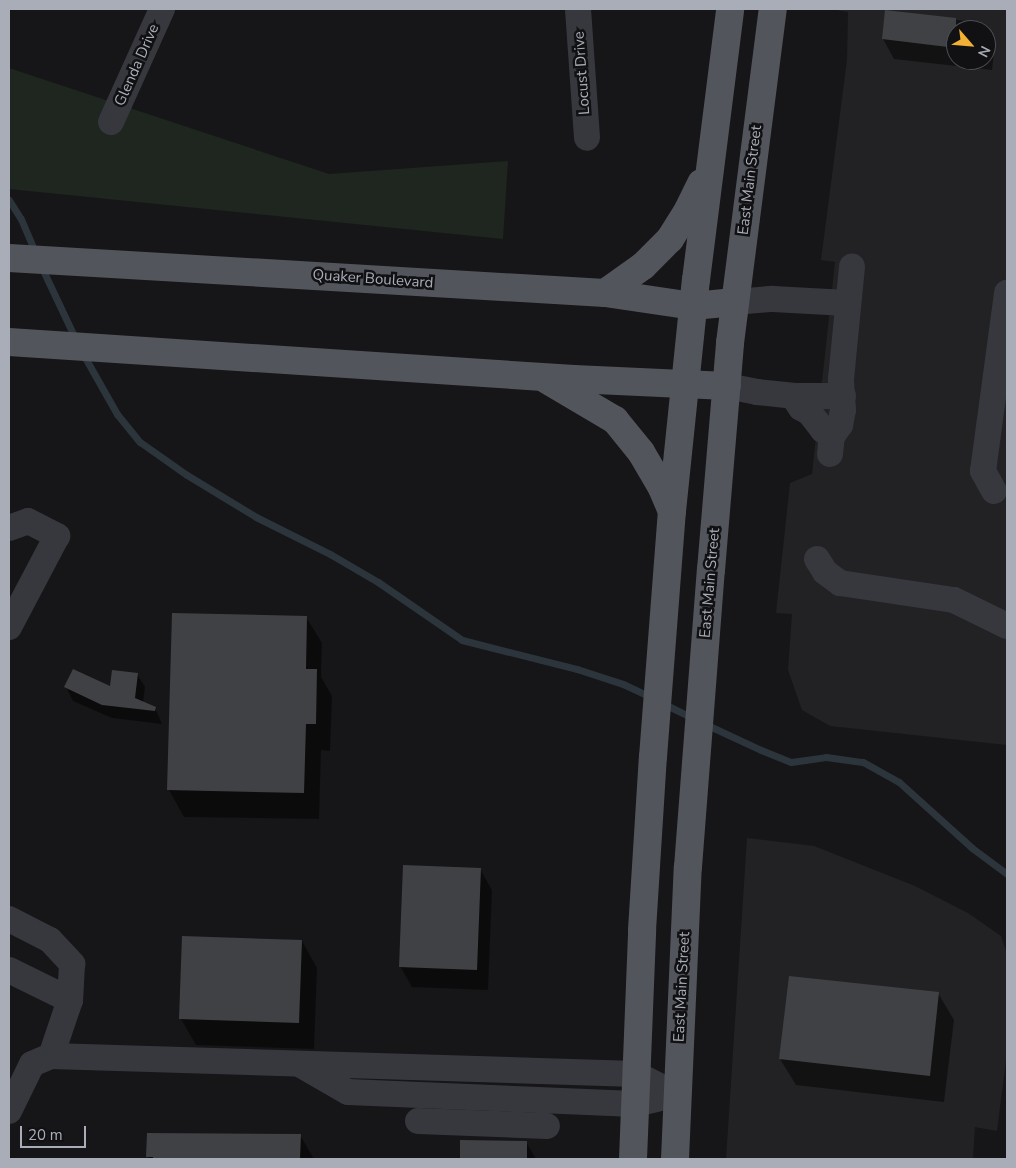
<!DOCTYPE html>
<html>
<head>
<meta charset="utf-8">
<style>
	body { margin:0 }
	#map { position:relative; width:1016px; height:1168px; overflow:hidden; background:#161618; font-family:"Nunito Sans",sans-serif }
	div>[style] { position:absolute }
	.built>* { inset:0; background:#222225 }
	.green>* { inset:0; background:#1e261f }
	.shadow>* { inset:0; background:#0007 }
	.stream>* { height:7px; margin:-3.5px; padding:0 3.5px; transform-origin:3.5px; border-radius:3.5px; background:#2c353c }
	.building>* { inset:0; background:#404145 }
	.minor>* { height:26px; margin:-13px; padding:0 13px; transform-origin:13px; border-radius:13px; background:#37383d }
	.major>* { height:28px; margin:-14px; padding:0 14px; transform-origin:14px; border-radius:14px; background:#53555c }
	span { translate:-50% -50%; white-space:nowrap; text-align:center; line-height:1.15; -webkit-text-stroke:5px #111113; paint-order:stroke }
	.street-label { font-size:15px; color:#a8adb8 }
	.frame { position:absolute; inset:0; border:10px solid #a8adb8; pointer-events:none }
	.north { position:absolute; left:946px; top:20px; width:50px; height:50px; box-sizing:border-box; background:#111113; border:1px solid #4d4f55; border-radius:50%; rotate:117deg; font-size:14px; font-weight:700; line-height:20px; text-align:center; color:#a8adb8 }
	.north::after { content:''; display:block; margin:auto; width:18px; height:22px; background:#f2b134; clip-path:polygon(50% 0,100% 100%,50% 72%,0 100%) }
	.scale { position:absolute; left:20px; top:1126px; width:66px; height:22px; box-sizing:border-box; border:2px solid #a8adb8; border-top:0; padding-left:6px; font-size:15px; line-height:18px; white-space:nowrap; color:#a8adb8; -webkit-text-stroke:4px #111113; paint-order:stroke }
</style>
</head>
<body>
<div id="map">
	<div class="built">
		<div style="clip-path:polygon(evenodd,831px 9px,1007px 9px,1007px 745px,830px 726px,802px 710px,788px 670px,792px 614px,776px 613px,790px 483px,812px 474px,835px 262px,821px 260px,847px 60px,848px 12px,831px 9px,956px 30px,986px 30px,986px 60px,956px 60px,956px 30px)"></div>
		<div style="clip-path:polygon(747px 838px,814px 846px,915px 886px,968px 913px,1001px 936px,1007px 954px,1007px 1052px,997px 1131px,975px 1127px,973px 1159px,726px 1159px)"></div>
	</div>
	<div class="green">
		<div style="clip-path:polygon(9px 68px,329px 174px,508px 161px,503px 239px,9px 189px)"></div>
	</div>
	<div class="shadow">
		<div style="clip-path:polygon(evenodd,886px 12px,984px 23px,995px 43px,992px 70px,894px 59px,883px 39px,886px 12px,956px 30px,986px 30px,986px 60px,956px 60px,956px 30px)"></div>
		<div style="clip-path:polygon(306px 617px,322px 643px,321px 677px,332px 696px,330px 751px,321px 750px,319px 819px,184px 817px,169px 790px)"></div>
		<div style="clip-path:polygon(137px 674px,145px 687px,143px 703px,155px 708px,162px 724px,112px 718px,73px 701px,66px 687px,111px 688px)"></div>
		<div style="clip-path:polygon(480px 869px,492px 890px,488px 990px,412px 987px,400px 966px)"></div>
		<div style="clip-path:polygon(302px 941px,317px 968px,314px 1049px,196px 1045px,181px 1019px)"></div>
		<div style="clip-path:polygon(938px 993px,954px 1020px,944px 1102px,796px 1085px,780px 1059px)"></div>
		<div style="clip-path:polygon(300px 1135px,314px 1159px,149px 1159px,148px 1156px)"></div>
		<div style="clip-path:polygon(461px 1141px,526px 1142px,536px 1159px,461px 1159px)"></div>
	</div>
	<div class="stream">
		<div style="left:9px;top:200px;width:22px;rotate:58deg"></div>
		<div style="left:21px;top:219px;width:38px;rotate:67deg"></div>
		<div style="left:41px;top:266px;width:82px;rotate:64.7deg"></div>
		<div style="left:83px;top:354px;width:69px;rotate:60.5deg"></div>
		<div style="left:117px;top:414px;width:36px;rotate:51deg"></div>
		<div style="left:140px;top:442px;width:57px;rotate:35.1deg"></div>
		<div style="left:187px;top:475px;width:81px;rotate:31.3deg"></div>
		<div style="left:256px;top:517px;width:83px;rotate:26.6deg"></div>
		<div style="left:330px;top:554px;width:56px;rotate:30.3deg"></div>
		<div style="left:378px;top:582px;width:102px;rotate:34.6deg"></div>
		<div style="left:462px;top:640px;width:119px;rotate:14.2deg"></div>
		<div style="left:577px;top:669px;width:48px;rotate:18.1deg"></div>
		<div style="left:623px;top:684px;width:31px;rotate:25deg"></div>
		<div style="left:662px;top:703px;width:34px;rotate:26deg"></div>
		<div style="left:705px;top:724px;width:62px;rotate:24.9deg"></div>
		<div style="left:761px;top:750px;width:32px;rotate:22deg"></div>
		<div style="left:791px;top:762px;width:35px;rotate:-8deg"></div>
		<div style="left:826px;top:757px;width:37px;rotate:8deg"></div>
		<div style="left:863px;top:762px;width:41px;rotate:29.1deg"></div>
		<div style="left:899px;top:782px;width:98px;rotate:42.1deg"></div>
		<div style="left:972px;top:848px;width:44px;rotate:36.6deg"></div>
	</div>
	<div class="building">
		<div style="clip-path:polygon(885px 10px,956px 18px,956px 48px,882px 39px)"></div>
		<div style="clip-path:polygon(172px 613px,307px 616px,306px 669px,317px 669px,316px 724px,306px 724px,304px 793px,167px 790px)"></div>
		<div style="clip-path:polygon(73px 669px,110px 686px,112px 670px,138px 673px,135px 698px,156px 707px,155px 711px,102px 705px,64px 687px)"></div>
		<div style="clip-path:polygon(403px 865px,481px 868px,477px 970px,399px 967px)"></div>
		<div style="clip-path:polygon(182px 936px,302px 940px,299px 1023px,179px 1019px)"></div>
		<div style="clip-path:polygon(789px 976px,939px 992px,930px 1076px,779px 1059px)"></div>
		<div style="clip-path:polygon(147px 1133px,301px 1134px,300px 1159px,153px 1159px,153px 1157px,146px 1157px)"></div>
		<div style="clip-path:polygon(460px 1140px,527px 1141px,527px 1159px,460px 1159px)"></div>
	</div>
	<div class="minor">
		<div style="left:578px;top:9px;width:129px;rotate:86deg"></div>
		<div style="left:111px;top:122px;width:124px;rotate:-65.7deg"></div>
		<div style="left:735px;top:302px;width:38px;rotate:-5deg"></div>
		<div style="left:773px;top:299px;width:74px;rotate:3.1deg"></div>
		<div style="left:727px;top:386px;width:31px;rotate:11deg"></div>
		<div style="left:757px;top:392px;width:36px;rotate:6deg"></div>
		<div style="left:793px;top:396px;width:50px"></div>
		<div style="left:793px;top:396px;width:14px;rotate:56deg"></div>
		<div style="left:801px;top:408px;width:9px;rotate:27deg"></div>
		<div style="left:809px;top:412px;width:23px;rotate:52deg"></div>
		<div style="left:823px;top:430px;width:11px;rotate:34deg"></div>
		<div style="left:830px;top:454px;width:18px;rotate:-84deg"></div>
		<div style="left:832px;top:436px;width:14px;rotate:-54deg"></div>
		<div style="left:840px;top:425px;width:15px;rotate:-79deg"></div>
		<div style="left:843px;top:410px;width:31px;rotate:-94deg"></div>
		<div style="left:841px;top:379px;width:113px;rotate:-84.4deg"></div>
		<div style="left:994px;top:491px;width:23px;rotate:-119deg"></div>
		<div style="left:983px;top:471px;width:180px;rotate:-82.3deg"></div>
		<div style="left:9px;top:528px;width:20px;rotate:-20deg"></div>
		<div style="left:28px;top:521px;width:33px;rotate:27deg"></div>
		<div style="left:57px;top:536px;width:103px;rotate:117.8deg"></div>
		<div style="left:817px;top:559px;width:15px;rotate:58deg"></div>
		<div style="left:825px;top:572px;width:19px;rotate:36deg"></div>
		<div style="left:840px;top:583px;width:115px;rotate:8.5deg"></div>
		<div style="left:954px;top:600px;width:59px;rotate:26.1deg"></div>
		<div style="left:9px;top:919px;width:46px;rotate:27.1deg"></div>
		<div style="left:50px;top:940px;width:33px;rotate:47deg"></div>
		<div style="left:72px;top:964px;width:36px;rotate:93deg"></div>
		<div style="left:70px;top:1000px;width:59px;rotate:108.7deg"></div>
		<div style="left:9px;top:970px;width:68px;rotate:26.2deg"></div>
		<div style="left:301px;top:1065px;width:54px;rotate:29.9deg"></div>
		<div style="left:348px;top:1092px;width:287px;rotate:2.4deg"></div>
		<div style="left:635px;top:1104px;width:23px;rotate:-13deg"></div>
		<div style="left:9px;top:1111px;width:52px;rotate:-63.9deg"></div>
		<div style="left:32px;top:1064px;width:21px;rotate:-23deg"></div>
		<div style="left:51px;top:1056px;width:585px;rotate:1.76deg"></div>
		<div style="left:636px;top:1074px;width:46px;rotate:27.1deg"></div>
		<div style="left:418px;top:1121px;width:129px;rotate:2.2deg"></div>
	</div>
	<div class="major">
		<div style="left:9px;top:258px;width:597px;rotate:3.36deg"></div>
		<div style="left:605px;top:293px;width:89px;rotate:8.4deg"></div>
		<div style="left:693px;top:306px;width:42px;rotate:-5.4deg"></div>
		<div style="left:605px;top:293px;width:47px;rotate:-35.4deg"></div>
		<div style="left:643px;top:266px;width:38px;rotate:-45deg"></div>
		<div style="left:670px;top:239px;width:34px;rotate:-58deg"></div>
		<div style="left:688px;top:210px;width:30px;rotate:-64deg"></div>
		<div style="left:9px;top:342px;width:566px;rotate:3.75deg"></div>
		<div style="left:574px;top:379px;width:153px;rotate:2.6deg"></div>
		<div style="left:547px;top:380px;width:79px;rotate:30.5deg"></div>
		<div style="left:615px;top:420px;width:41px;rotate:50.9deg"></div>
		<div style="left:641px;top:452px;width:42px;rotate:59.7deg"></div>
		<div style="left:662px;top:488px;width:25px;rotate:67deg"></div>
		<div style="left:633px;top:1159px;width:229px;rotate:-87.7deg"></div>
		<div style="left:642px;top:930px;width:173px;rotate:-86.4deg"></div>
		<div style="left:653px;top:757px;width:247px;rotate:-85.6deg"></div>
		<div style="left:672px;top:511px;width:232px;rotate:-84.1deg"></div>
		<div style="left:696px;top:280px;width:273px;rotate:-82.8deg"></div>
		<div style="left:675px;top:1159px;width:292px;rotate:-87.5deg"></div>
		<div style="left:688px;top:867px;width:298px;rotate:-85.6deg"></div>
		<div style="left:711px;top:570px;width:228px;rotate:-85.2deg"></div>
		<div style="left:730px;top:343px;width:337px;rotate:-82.7deg"></div>
	</div>
	<div class="street-label">
		<span style="left:137px;top:65px;rotate:-66deg">Glenda Drive</span>
		<span style="left:582px;top:73px;rotate:-94deg">Locust Drive</span>
		<span style="left:750px;top:180px;rotate:-83deg">East Main Street</span>
		<span style="left:373px;top:279px;rotate:4deg">Quaker Boulevard</span>
		<span style="left:710px;top:583px;rotate:-85deg">East Main Street</span>
		<span style="left:682px;top:987px;rotate:-87deg">East Main Street</span>
	</div>
	<div class="frame"></div>
	<div class="north">N</div>
	<div class="scale">20 m</div>
</div>
</body>
</html>
